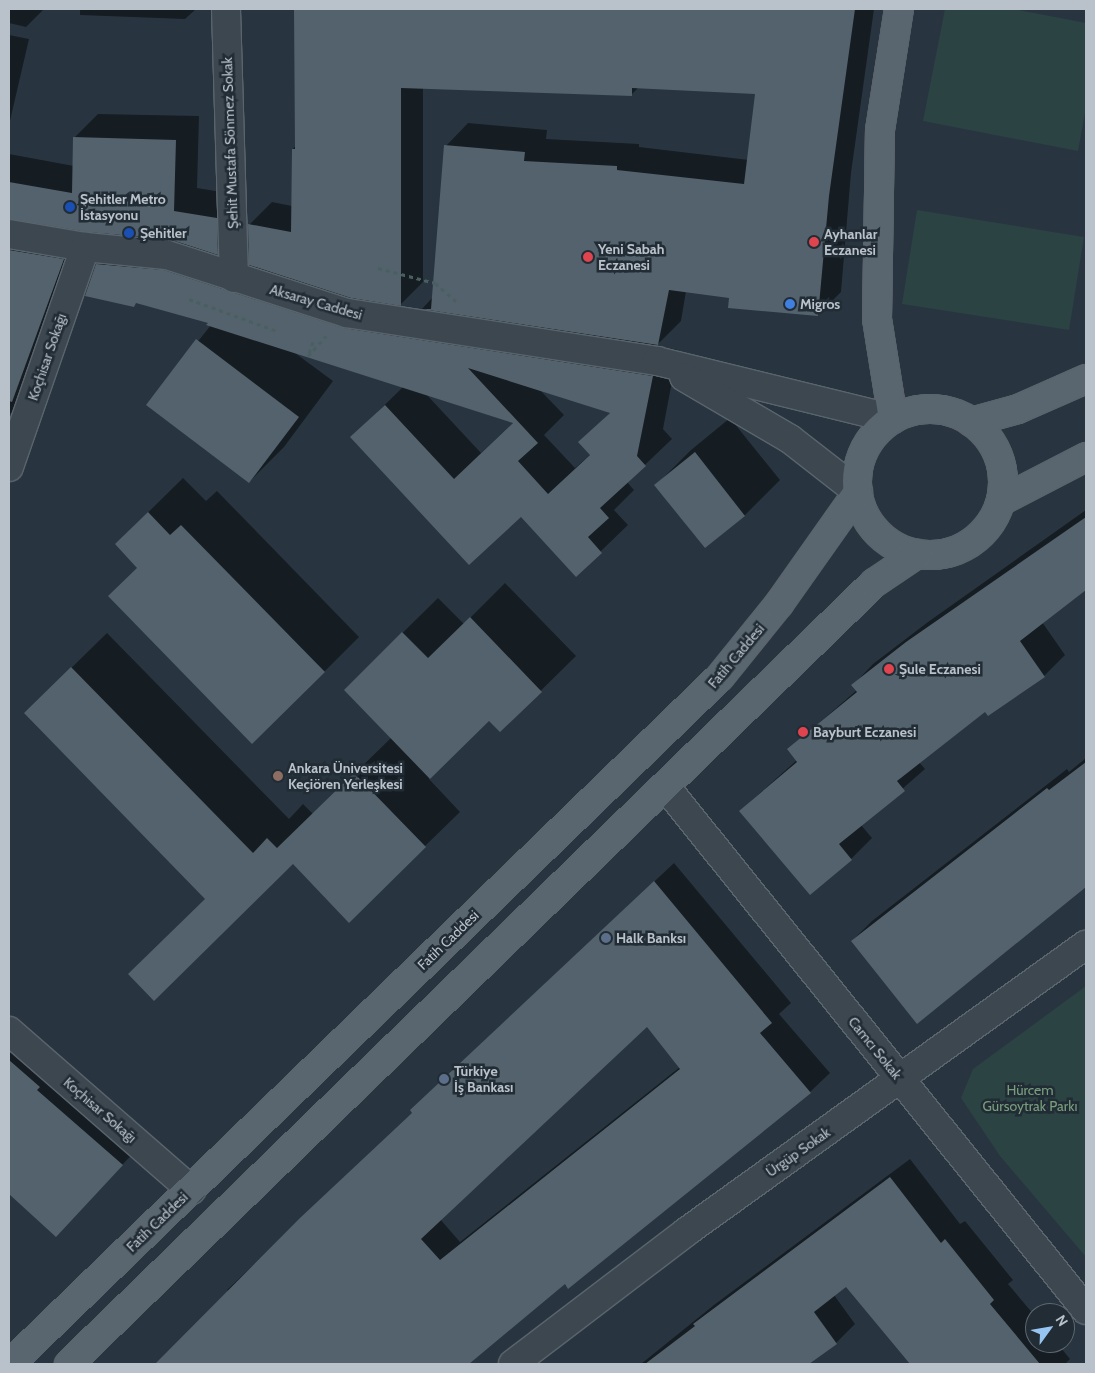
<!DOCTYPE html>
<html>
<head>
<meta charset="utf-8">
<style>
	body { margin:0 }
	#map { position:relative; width:1095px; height:1373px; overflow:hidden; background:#283540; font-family:Cabin,sans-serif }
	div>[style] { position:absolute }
	.green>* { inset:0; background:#2b4342 }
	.shadow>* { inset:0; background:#0007 }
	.building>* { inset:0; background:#53626c }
	.path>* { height:3px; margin-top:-1.5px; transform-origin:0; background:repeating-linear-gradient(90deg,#4a5f5f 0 4px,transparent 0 8px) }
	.roads { filter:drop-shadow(1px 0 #5a646d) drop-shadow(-1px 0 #5a646d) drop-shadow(0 1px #5a646d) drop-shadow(0 -1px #5a646d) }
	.minor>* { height:28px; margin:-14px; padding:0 14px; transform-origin:14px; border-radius:14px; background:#3c4750 }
	.major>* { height:28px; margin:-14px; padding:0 14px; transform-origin:14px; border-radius:14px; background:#5a666f }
	.major>.ring { margin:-14px; padding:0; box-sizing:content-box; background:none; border:28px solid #5a666f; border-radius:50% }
	.dots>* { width:14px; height:14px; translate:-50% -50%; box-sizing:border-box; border:2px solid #212c35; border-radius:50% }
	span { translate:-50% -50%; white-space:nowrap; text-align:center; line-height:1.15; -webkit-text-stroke:5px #212c35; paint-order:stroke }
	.street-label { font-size:14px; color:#b9c1ca }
	.poi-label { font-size:14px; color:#b9c1ca; font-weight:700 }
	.left { translate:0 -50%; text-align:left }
	.park-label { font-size:14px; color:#799e7d }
	.frame { position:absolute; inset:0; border:10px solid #b9c1ca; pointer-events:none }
	.north { position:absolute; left:1025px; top:1303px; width:50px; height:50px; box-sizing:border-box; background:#212c35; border:1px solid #5e6871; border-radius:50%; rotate:58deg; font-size:14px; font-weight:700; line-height:20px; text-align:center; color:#b9c1ca }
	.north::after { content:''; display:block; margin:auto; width:18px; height:22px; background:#97c5f1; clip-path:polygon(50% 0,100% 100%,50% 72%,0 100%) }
</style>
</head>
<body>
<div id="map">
	<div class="green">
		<div style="clip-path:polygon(945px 9px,1013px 9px,1086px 23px,1086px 107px,1078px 151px,923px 121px)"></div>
		<div style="clip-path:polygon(917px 210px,1084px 237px,1069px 330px,902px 304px)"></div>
		<div style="clip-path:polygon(1086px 986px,1086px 1257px,1000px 1156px,961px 1098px,973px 1069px)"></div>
	</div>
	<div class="shadow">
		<div style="clip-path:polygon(9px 9px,44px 9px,26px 27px,9px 23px)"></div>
		<div style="clip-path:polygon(80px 9px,196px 9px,185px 19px,80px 15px)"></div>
		<div style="clip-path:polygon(evenodd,296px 9px,874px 9px,851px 173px,841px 292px,818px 315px,730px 296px,686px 291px,681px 321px,656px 346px,678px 350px,663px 429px,672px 439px,627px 482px,634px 490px,614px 510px,628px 525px,576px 575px,521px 515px,352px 437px,403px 387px,295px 353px,333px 381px,284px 447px,249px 482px,148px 404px,211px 325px,210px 322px,97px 264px,124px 238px,181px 243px,169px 238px,21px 220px,87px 236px,30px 394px,9px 415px,9px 154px,74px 166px,74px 138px,98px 114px,199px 116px,197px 188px,240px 195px,241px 230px,218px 253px,250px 263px,249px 225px,272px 202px,292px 206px,293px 149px,296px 145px,296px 9px,639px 87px,757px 92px,749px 160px,639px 147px,639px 144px,546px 139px,547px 130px,468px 123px,446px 146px,433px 297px,421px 310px,399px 306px,423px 282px,423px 88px,631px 95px,639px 87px,296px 9px,539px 389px,611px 412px,580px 442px,591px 454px,575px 468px,544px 435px,564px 415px,539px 389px,296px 9px,427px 395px,514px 422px,481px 453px,427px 395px)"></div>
		<div style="clip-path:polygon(9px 35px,29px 39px,9px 125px)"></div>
		<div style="clip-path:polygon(730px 418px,780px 480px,745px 515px,705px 547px,656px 485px,691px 450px)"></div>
		<div style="clip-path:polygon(183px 478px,206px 501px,217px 491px,359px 637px,324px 672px,116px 544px)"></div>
		<div style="clip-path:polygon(1086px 510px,1086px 589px,1042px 622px,1065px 655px,1044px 676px,985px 710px,919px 762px,925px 769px,861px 825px,872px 838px,851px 859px,740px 811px,797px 760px,789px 749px,857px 690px,853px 685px,873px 664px,928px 622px)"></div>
		<div style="clip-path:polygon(505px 583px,576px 656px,500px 731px,489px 719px,429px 779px,460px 812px,425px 846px,293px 863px,206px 899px,61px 678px,107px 633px,289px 819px,303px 804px,313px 814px,392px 737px,380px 655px,438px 598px,464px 624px)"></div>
		<div style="clip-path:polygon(1086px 758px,1086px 886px,918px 1022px,852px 941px,872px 921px,1067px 769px,1069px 772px)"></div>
		<div style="clip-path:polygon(evenodd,674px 863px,791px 1003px,779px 1014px,830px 1073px,810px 1092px,568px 1287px,565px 1282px,460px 1364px,156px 1364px,229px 1292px,227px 1290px,247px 1271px,414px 1112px,431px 1091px,674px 863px,647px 1025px,680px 1067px,460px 1242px,440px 1219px,647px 1025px)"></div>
		<div style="clip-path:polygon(9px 1024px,141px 1145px,56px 1235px,9px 1192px)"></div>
		<div style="clip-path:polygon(910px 1159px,960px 1224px,965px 1221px,1013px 1280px,1008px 1284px,1035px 1316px,1035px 1343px,1057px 1343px,1070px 1359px,1065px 1364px,911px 1364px,847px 1285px,834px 1295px,855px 1324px,836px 1343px,805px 1364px,641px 1364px,714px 1305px)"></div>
	</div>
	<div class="building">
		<div style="clip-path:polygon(294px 9px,855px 9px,829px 196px,818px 316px,728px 308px,729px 298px,669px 290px,658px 345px,421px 309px,431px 309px,444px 145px,525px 152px,524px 161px,617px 166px,617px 170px,744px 184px,755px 94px,632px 88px,632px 96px,401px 88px,401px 306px,351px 298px,249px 265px,248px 224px,291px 232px,292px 149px,295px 149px)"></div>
		<div style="clip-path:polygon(73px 137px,176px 140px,174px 211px,217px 218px,218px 255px,169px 239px,87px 232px,9px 219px,9px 182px,72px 193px)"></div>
		<div style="clip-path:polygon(9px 250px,64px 259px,12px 402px,9px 401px)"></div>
		<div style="clip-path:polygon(evenodd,96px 264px,164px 270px,344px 328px,653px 376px,637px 456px,646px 466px,600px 508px,609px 518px,588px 537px,602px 553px,576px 577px,521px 517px,469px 565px,350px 437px,385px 405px,454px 479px,513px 423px,206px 325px,208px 323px,136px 303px,134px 307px,85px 296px,96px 264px,468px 368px,610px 413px,578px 442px,590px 455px,548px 494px,518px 461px,538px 443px,468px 368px)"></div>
		<div style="clip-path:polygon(196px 339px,299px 417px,249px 483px,146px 405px)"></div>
		<div style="clip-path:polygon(695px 452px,745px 516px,705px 548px,654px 485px)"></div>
		<div style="clip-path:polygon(148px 512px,170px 535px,181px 525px,325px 672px,252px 744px,108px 596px,137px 568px,115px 544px)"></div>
		<div style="clip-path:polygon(1086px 517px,1086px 590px,1020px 641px,1045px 677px,988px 716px,985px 712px,897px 781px,905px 791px,839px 844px,852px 860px,810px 895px,739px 811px,797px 762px,787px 749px,857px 692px,851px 685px,906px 642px)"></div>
		<div style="clip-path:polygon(470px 617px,542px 692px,500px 732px,489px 721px,430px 779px,344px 690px,402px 632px,428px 658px)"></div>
		<div style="clip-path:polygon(71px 667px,253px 853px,267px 838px,277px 848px,354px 773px,426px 847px,349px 923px,293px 864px,154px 1001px,128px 974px,205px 899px,24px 713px)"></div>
		<div style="clip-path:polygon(1086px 762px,1086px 887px,917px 1024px,851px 941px,1047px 788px,1049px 790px)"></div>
		<div style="clip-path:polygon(evenodd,654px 881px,772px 1023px,760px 1033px,811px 1093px,568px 1289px,565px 1284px,469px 1364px,155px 1364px,300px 1218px,412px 1113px,410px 1110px,654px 881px,647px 1027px,680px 1069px,440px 1260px,421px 1239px,647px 1027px)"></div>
		<div style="clip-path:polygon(9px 1060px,40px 1087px,37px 1090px,123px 1165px,56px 1237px,9px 1194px)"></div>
		<div style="clip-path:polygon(890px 1177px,941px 1243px,945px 1239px,994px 1300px,990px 1304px,1040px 1364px,910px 1364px,846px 1287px,814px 1312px,837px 1344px,809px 1364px,645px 1364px,695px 1326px,693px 1324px)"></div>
	</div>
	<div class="path">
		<div style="left:378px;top:268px;width:59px;rotate:14.7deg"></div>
		<div style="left:435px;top:283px;width:28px;rotate:41deg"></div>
		<div style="left:189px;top:299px;width:94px;rotate:20deg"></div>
		<div style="left:309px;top:353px;width:12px;rotate:-70deg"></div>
		<div style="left:308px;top:356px;width:27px;rotate:-48deg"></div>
	</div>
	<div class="roads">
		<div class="minor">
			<div style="left:226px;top:9px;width:269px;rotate:88.3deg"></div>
			<div style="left:9px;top:234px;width:77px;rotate:9.7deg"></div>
			<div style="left:85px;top:247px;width:82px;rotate:5.6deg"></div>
			<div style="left:167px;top:255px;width:189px;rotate:17.9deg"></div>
			<div style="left:347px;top:313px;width:314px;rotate:8.8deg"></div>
			<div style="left:657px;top:361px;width:243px;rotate:13.8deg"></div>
			<div style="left:684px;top:377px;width:123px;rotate:30.3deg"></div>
			<div style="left:790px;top:439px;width:86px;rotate:37.9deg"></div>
			<div style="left:9px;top:467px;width:233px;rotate:-70.9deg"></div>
			<div style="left:665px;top:786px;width:672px;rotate:51.22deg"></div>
			<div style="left:9px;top:1031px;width:242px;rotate:41.1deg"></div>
			<div style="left:513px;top:1364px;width:218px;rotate:-37.3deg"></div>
			<div style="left:686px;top:1232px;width:492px;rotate:-35.7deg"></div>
		</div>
		<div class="major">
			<div class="ring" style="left:857px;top:409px;width:118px;height:118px"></div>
			<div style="left:893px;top:419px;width:101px;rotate:-99.1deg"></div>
			<div style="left:877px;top:319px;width:189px;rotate:-89.1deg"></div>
			<div style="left:880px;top:130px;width:122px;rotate:-81.1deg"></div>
			<div style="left:971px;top:422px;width:49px;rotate:-15.5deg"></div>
			<div style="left:1018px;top:409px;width:74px;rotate:-23.8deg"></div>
			<div style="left:1001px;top:501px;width:96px;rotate:-27.4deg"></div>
			<div style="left:10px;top:1364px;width:988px;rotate:-44.06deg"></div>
			<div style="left:720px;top:677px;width:94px;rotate:-51.1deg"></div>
			<div style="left:779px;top:604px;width:137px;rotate:-54.8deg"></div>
			<div style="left:69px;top:1364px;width:1122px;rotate:-44.13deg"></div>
			<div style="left:874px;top:583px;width:52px;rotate:-34deg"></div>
		</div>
	</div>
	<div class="dots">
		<div style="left:70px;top:207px;background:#1a4fb4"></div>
		<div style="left:129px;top:233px;background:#1a4fb4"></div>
		<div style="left:814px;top:242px;background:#e0444e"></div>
		<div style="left:588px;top:257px;background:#e0444e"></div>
		<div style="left:790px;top:304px;background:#3f7fe0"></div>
		<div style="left:889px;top:669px;background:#e0444e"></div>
		<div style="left:803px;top:732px;background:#e0444e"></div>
		<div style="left:278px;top:776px;background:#8d6e63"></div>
		<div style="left:606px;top:938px;background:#5c6f8a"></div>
		<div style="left:444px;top:1079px;background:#5c6f8a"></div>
	</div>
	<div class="street-label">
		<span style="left:230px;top:143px;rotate:-92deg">Şehit Mustafa Sönmez Sokak</span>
		<span style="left:316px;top:302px;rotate:16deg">Aksaray Caddesi</span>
		<span style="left:47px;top:357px;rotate:-71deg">Koçhisar Sokağı</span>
		<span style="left:736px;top:656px;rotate:-50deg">Fatih Caddesi</span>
		<span style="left:448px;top:940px;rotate:-44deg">Fatih Caddesi</span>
		<span style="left:875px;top:1048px;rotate:51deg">Camcı Sokak</span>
		<span style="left:100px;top:1110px;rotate:41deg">Koçhisar Sokağı</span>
		<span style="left:798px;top:1152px;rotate:-35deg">Ürgüp Sokak</span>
		<span style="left:157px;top:1222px;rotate:-44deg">Fatih Caddesi</span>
	</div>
	<div class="poi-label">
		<span class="left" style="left:80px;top:207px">Şehitler Metro<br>İstasyonu</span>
		<span class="left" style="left:140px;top:233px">Şehitler</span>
		<span class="left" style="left:824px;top:242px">Ayhanlar<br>Eczanesi</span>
		<span class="left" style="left:598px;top:257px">Yeni Sabah<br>Eczanesi</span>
		<span class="left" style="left:800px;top:304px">Migros</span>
		<span class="left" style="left:899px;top:669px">Şule Eczanesi</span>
		<span class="left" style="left:813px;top:732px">Bayburt Eczanesi</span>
		<span class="left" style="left:288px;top:776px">Ankara Üniversitesi<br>Keçiören Yerleşkesi</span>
		<span class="left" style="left:616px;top:938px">Halk Banksı</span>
		<span class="left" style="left:454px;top:1079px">Türkiye<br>İş Bankası</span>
	</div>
	<div class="park-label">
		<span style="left:1030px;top:1098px">Hürcem<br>Gürsoytrak Parkı</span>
	</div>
	<div class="frame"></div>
	<div class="north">N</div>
</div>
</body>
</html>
